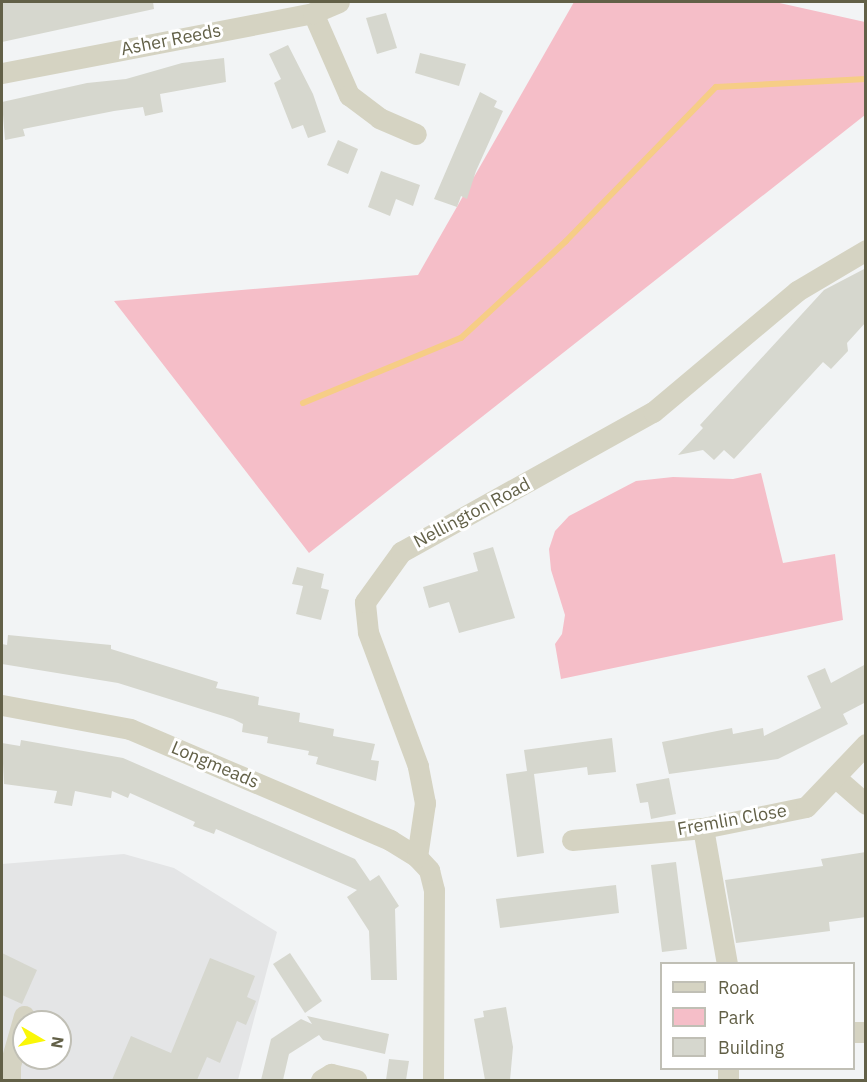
<!DOCTYPE html>
<html>
<head>
<meta charset="utf-8">
<style>
	body { margin:0 }
	#map { position:relative; width:867px; height:1082px; overflow:hidden; background:#f2f4f5; font-family:"IBM Plex Sans",sans-serif }
	div>[style] { position:absolute }
	.education>* { inset:0; background:#e4e5e6 }
	.green>* { inset:0; background:#f5bec8 }
	.stream>* { height:6px; margin:-3px; padding:0 3px; transform-origin:3px; border-radius:3px; background:#f6cd86 }
	.building>* { inset:0; background:#d6d7ce }
	.minor>* { height:21px; margin:-10.5px; padding:0 10.5px; transform-origin:10.5px; border-radius:10.5px; background:#d5d3c2 }
	span { translate:-50% -50%; white-space:nowrap; text-align:center; line-height:1.15; -webkit-text-stroke:6px #fff; paint-order:stroke }
	.street-label { font-size:18px; color:#626047 }
	.frame { position:absolute; inset:0; border:3px solid #626047; pointer-events:none }
	.legend { position:absolute; left:660px; top:962px; width:195px; height:108px; box-sizing:border-box; background:#fff; border:2px solid #c0bfb5; margin:0; padding:8px 10px; list-style:none; font-size:18px; color:#626047 }
	.legend li { display:flex; align-items:center; gap:12px; height:30px }
	.legend b { width:30px; border:2px solid #c0bfb5 }
	.north { position:absolute; left:12px; top:1010px; width:60px; height:60px; box-sizing:border-box; background:#fff; border:2px solid #c0bfb5; border-radius:50%; rotate:99deg; font-size:16px; font-weight:700; line-height:24px; text-align:center; color:#626047 }
	.north::after { content:''; display:block; margin:auto; width:21px; height:27px; background:#faf707; clip-path:polygon(50% 0,100% 100%,50% 72%,0 100%) }
</style>
</head>
<body>
<div id="map">
	<div class="education">
		<div style="clip-path:polygon(evenodd,124px 854px,174px 868px,277px 932px,238px 1080px,2px 1080px,2px 864px,124px 854px,24px 1022px,60px 1022px,60px 1058px,24px 1058px,24px 1022px)"></div>
	</div>
	<div class="green">
		<div style="clip-path:polygon(574px 2px,775px 2px,865px 22px,865px 115px,309px 553px,114px 301px,418px 275px)"></div>
		<div style="clip-path:polygon(761px 473px,783px 563px,835px 554px,843px 620px,561px 679px,555px 644px,562px 634px,565px 615px,551px 570px,549px 549px,555px 531px,569px 516px,636px 481px,673px 477px,733px 479px)"></div>
	</div>
	<div class="stream">
		<div style="left:303px;top:403px;width:171px;rotate:-22.4deg"></div>
		<div style="left:461px;top:338px;width:143px;rotate:-42.7deg"></div>
		<div style="left:566px;top:241px;width:215px;rotate:-45.8deg"></div>
		<div style="left:716px;top:87px;width:150px;rotate:-3.1deg"></div>
	</div>
	<div class="building">
		<div style="clip-path:polygon(2px 2px,153px 2px,154px 9px,2px 42px)"></div>
		<div style="clip-path:polygon(386px 13px,397px 48px,377px 54px,366px 18px)"></div>
		<div style="clip-path:polygon(288px 45px,313px 94px,326px 132px,308px 138px,303px 125px,292px 129px,274px 83px,281px 79px,269px 54px)"></div>
		<div style="clip-path:polygon(420px 53px,466px 64px,459px 86px,415px 73px)"></div>
		<div style="clip-path:polygon(224px 58px,226px 82px,160px 94px,163px 112px,145px 116px,143px 107px,114px 111px,23px 129px,25px 136px,5px 140px,2px 102px,87px 83px,126px 79px,182px 63px)"></div>
		<div style="clip-path:polygon(480px 92px,497px 101px,494px 107px,503px 111px,476px 171px,467px 199px,461px 196px,457px 207px,434px 199px)"></div>
		<div style="clip-path:polygon(338px 140px,358px 149px,348px 174px,327px 165px)"></div>
		<div style="clip-path:polygon(381px 171px,420px 185px,413px 206px,396px 199px,390px 216px,368px 207px)"></div>
		<div style="clip-path:polygon(866px 268px,866px 322px,847px 343px,848px 351px,831px 369px,823px 362px,734px 459px,724px 450px,714px 460px,703px 450px,678px 455px,703px 428px,700px 425px,824px 290px)"></div>
		<div style="clip-path:polygon(493px 547px,515px 618px,459px 633px,449px 602px,429px 608px,423px 587px,478px 571px,473px 553px)"></div>
		<div style="clip-path:polygon(297px 567px,324px 574px,321px 588px,329px 590px,321px 620px,296px 614px,303px 586px,292px 584px)"></div>
		<div style="clip-path:polygon(8px 635px,111px 645px,111px 649px,218px 682px,216px 688px,259px 697px,258px 705px,300px 713px,299px 722px,334px 729px,333px 736px,375px 744px,371px 760px,379px 761px,376px 781px,316px 764px,318px 757px,308px 755px,309px 751px,267px 743px,268px 737px,242px 732px,243px 724px,233px 719px,118px 683px,2px 664px,2px 644px,7px 645px)"></div>
		<div style="clip-path:polygon(866px 664px,866px 702px,843px 714px,848px 724px,778px 759px,669px 774px,662px 742px,732px 728px,733px 734px,763px 728px,764px 736px,821px 708px,807px 676px,825px 668px,831px 683px)"></div>
		<div style="clip-path:polygon(612px 738px,616px 772px,588px 775px,587px 767px,534px 774px,544px 853px,517px 857px,506px 774px,527px 771px,524px 750px)"></div>
		<div style="clip-path:polygon(21px 740px,123px 758px,355px 859px,370px 881px,379px 875px,399px 906px,395px 909px,397px 980px,371px 980px,369px 931px,347px 897px,357px 890px,216px 829px,214px 834px,193px 826px,195px 822px,130px 793px,128px 798px,112px 791px,111px 798px,75px 791px,72px 806px,54px 803px,57px 791px,4px 784px,2px 743px,20px 746px)"></div>
		<div style="clip-path:polygon(669px 778px,676px 814px,651px 819px,648px 802px,640px 803px,636px 784px)"></div>
		<div style="clip-path:polygon(866px 852px,866px 917px,829px 922px,830px 931px,736px 943px,725px 880px,823px 866px,821px 859px)"></div>
		<div style="clip-path:polygon(676px 862px,687px 949px,662px 952px,651px 865px)"></div>
		<div style="clip-path:polygon(616px 885px,619px 913px,500px 928px,496px 899px)"></div>
		<div style="clip-path:polygon(2px 953px,37px 970px,22px 1004px,2px 995px)"></div>
		<div style="clip-path:polygon(290px 953px,322px 1001px,305px 1013px,273px 964px)"></div>
		<div style="clip-path:polygon(210px 958px,255px 976px,247px 997px,256px 1001px,246px 1025px,237px 1021px,220px 1063px,207px 1057px,197px 1080px,112px 1080px,131px 1036px,171px 1053px)"></div>
		<div style="clip-path:polygon(506px 1007px,513px 1047px,510px 1080px,485px 1080px,474px 1019px,484px 1017px,483px 1011px)"></div>
		<div style="clip-path:polygon(307px 1016px,389px 1034px,385px 1054px,323px 1040px,319px 1035px,289px 1054px,283px 1080px,261px 1080px,271px 1039px,301px 1019px,312px 1024px)"></div>
		<div style="clip-path:polygon(389px 1059px,409px 1061px,406px 1080px,386px 1080px)"></div>
	</div>
	<div class="minor">
		<div style="left:313px;top:13px;width:90px;rotate:66.3deg"></div>
		<div style="left:349px;top:95px;width:38px;rotate:37deg"></div>
		<div style="left:379px;top:118px;width:40px;rotate:23.4deg"></div>
		<div style="left:2px;top:73px;width:317px;rotate:-10.9deg"></div>
		<div style="left:313px;top:13px;width:28px;rotate:-23deg"></div>
		<div style="left:2px;top:705px;width:130px;rotate:10.6deg"></div>
		<div style="left:130px;top:729px;width:283px;rotate:23.1deg"></div>
		<div style="left:390px;top:840px;width:32px;rotate:32deg"></div>
		<div style="left:417px;top:857px;width:18px;rotate:47deg"></div>
		<div style="left:429px;top:870px;width:21px;rotate:76deg"></div>
		<div style="left:434px;top:890px;width:190px;rotate:90.3deg"></div>
		<div style="left:835px;top:777px;width:41px;rotate:41.1deg"></div>
		<div style="left:703px;top:828px;width:138px;rotate:80deg"></div>
		<div style="left:572px;top:840px;width:132px;rotate:-5.2deg"></div>
		<div style="left:703px;top:828px;width:105px;rotate:-11.5deg"></div>
		<div style="left:806px;top:807px;width:87px;rotate:-46.4deg"></div>
		<div style="left:417px;top:857px;width:55px;rotate:-81.6deg"></div>
		<div style="left:425px;top:803px;width:38px;rotate:-101deg"></div>
		<div style="left:418px;top:766px;width:143px;rotate:-110.5deg"></div>
		<div style="left:368px;top:632px;width:30px;rotate:-96deg"></div>
		<div style="left:365px;top:602px;width:62px;rotate:-54.2deg"></div>
		<div style="left:401px;top:552px;width:288px;rotate:-29.1deg"></div>
		<div style="left:653px;top:412px;width:188px;rotate:-40deg"></div>
		<div style="left:797px;top:291px;width:80px;rotate:-30.7deg"></div>
		<div style="left:854px;top:1032px;width:12px"></div>
		<div style="left:10px;top:1080px;width:15px;rotate:-90deg"></div>
		<div style="left:10px;top:1065px;width:51px;rotate:-74.1deg"></div>
		<div style="left:321px;top:1080px;width:12px;rotate:-31deg"></div>
		<div style="left:331px;top:1074px;width:26px;rotate:13deg"></div>
		<div style="left:728px;top:1080px;width:12px;rotate:-90deg"></div>
	</div>
	<div class="street-label">
		<span style="left:171px;top:40px;rotate:-11deg">Asher Reeds</span>
		<span style="left:472px;top:513px;rotate:-28deg">Nellington Road</span>
		<span style="left:215px;top:765px;rotate:23deg">Longmeads</span>
		<span style="left:732px;top:820px;rotate:-10deg">Fremlin Close</span>
	</div>
	<div class="frame"></div>
	<ul class="legend">
	<li><b style="height:8px;background:#d5d3c2"></b>Road</li>
	<li><b style="height:16px;background:#f5bec8"></b>Park</li>
	<li><b style="height:16px;background:#d6d7ce"></b>Building</li>
	</ul>
	<div class="north">N</div>
</div>
</body>
</html>
